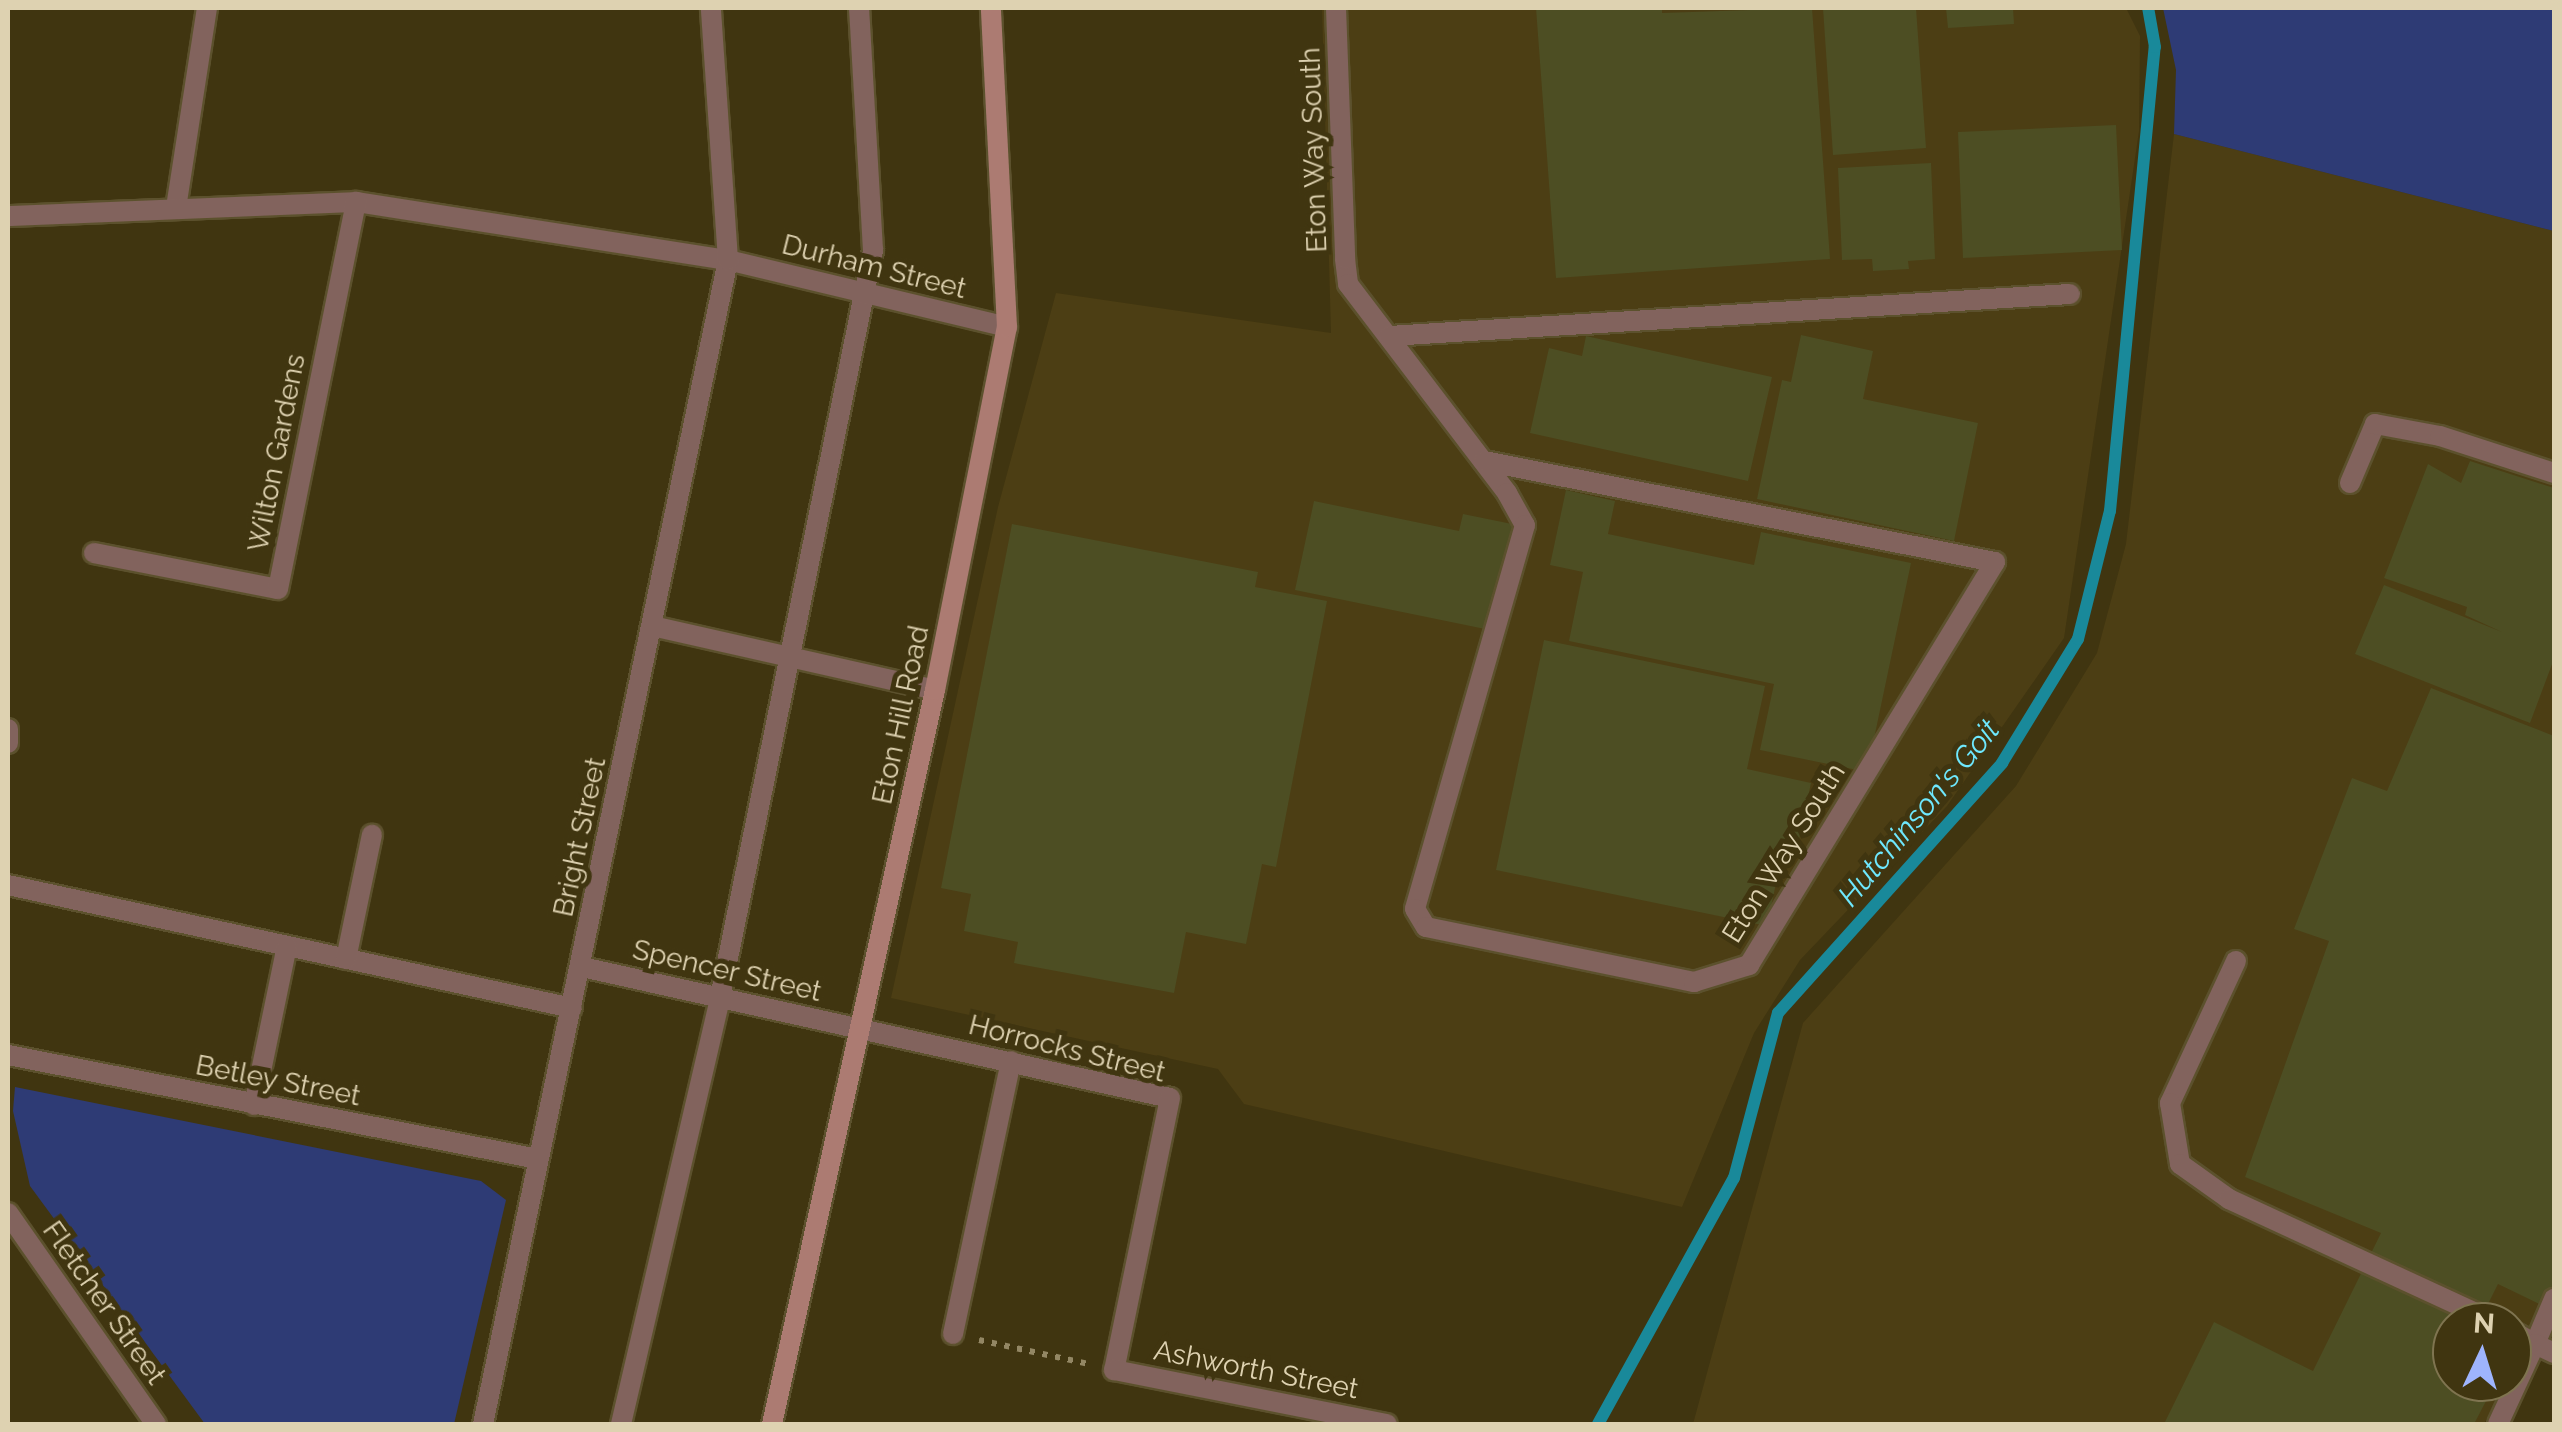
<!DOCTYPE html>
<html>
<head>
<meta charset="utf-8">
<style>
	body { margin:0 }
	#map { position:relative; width:2562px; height:1432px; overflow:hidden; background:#403510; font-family:Raleway,sans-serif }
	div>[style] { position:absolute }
	.built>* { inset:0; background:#4c3e14 }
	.green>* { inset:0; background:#2e3b75 }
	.stream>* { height:12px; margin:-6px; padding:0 6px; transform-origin:6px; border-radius:6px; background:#19899a }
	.building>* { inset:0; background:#4d4e23 }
	.path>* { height:6px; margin-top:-3px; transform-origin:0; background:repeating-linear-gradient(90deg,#938764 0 5px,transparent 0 13px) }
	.roads { filter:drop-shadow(2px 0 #5c512d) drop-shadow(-2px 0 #5c512d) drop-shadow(0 2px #5c512d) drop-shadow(0 -2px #5c512d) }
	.lane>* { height:20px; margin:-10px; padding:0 10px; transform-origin:10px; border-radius:10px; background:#82635d }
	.street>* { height:20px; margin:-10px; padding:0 10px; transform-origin:10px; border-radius:10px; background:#82635d }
	.secondary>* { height:20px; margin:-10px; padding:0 10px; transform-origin:10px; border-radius:10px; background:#ac7b72 }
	span { translate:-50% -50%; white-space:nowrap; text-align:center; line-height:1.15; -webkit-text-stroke:10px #403510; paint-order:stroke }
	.street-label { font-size:28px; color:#ded2b1 }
	.water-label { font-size:30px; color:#6ee8fe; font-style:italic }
	.frame { position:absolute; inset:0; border:10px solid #ded2b1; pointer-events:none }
	.north { position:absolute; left:2432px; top:1302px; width:100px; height:100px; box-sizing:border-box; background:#403510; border:2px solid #7f7450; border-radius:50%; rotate:4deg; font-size:28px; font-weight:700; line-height:40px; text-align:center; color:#ded2b1 }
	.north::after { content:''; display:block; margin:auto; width:35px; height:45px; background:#9eb4fd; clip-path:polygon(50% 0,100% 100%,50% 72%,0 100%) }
</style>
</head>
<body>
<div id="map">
	<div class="built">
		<div style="clip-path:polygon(1322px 8px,2126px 8px,2140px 36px,2139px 131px,2064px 638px,1947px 806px,1800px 960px,1754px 1033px,1682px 1207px,1244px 1104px,1218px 1069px,891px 998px,998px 507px,1056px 293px,1331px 333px)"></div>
		<div style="clip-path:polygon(2174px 134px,2554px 231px,2554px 1321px,2539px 1314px,2512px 1368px,2512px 1322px,2452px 1322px,2452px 1382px,2505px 1382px,2484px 1424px,1693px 1424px,1803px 1023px,2016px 786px,2097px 653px,2126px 544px)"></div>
	</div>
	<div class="green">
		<div style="clip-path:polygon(2163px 8px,2554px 8px,2554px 231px,2174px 134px,2176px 70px)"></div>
		<div style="clip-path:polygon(15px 1087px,481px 1181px,506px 1200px,454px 1424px,205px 1424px,30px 1186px,13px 1111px)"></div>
	</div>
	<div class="stream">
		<div style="left:1598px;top:1424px;width:281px;rotate:-61.1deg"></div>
		<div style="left:1734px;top:1178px;width:171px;rotate:-75.1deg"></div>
		<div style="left:1778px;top:1013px;width:336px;rotate:-48.1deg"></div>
		<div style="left:2002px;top:763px;width:145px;rotate:-58.5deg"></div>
		<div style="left:2078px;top:639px;width:132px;rotate:-76deg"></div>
		<div style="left:2110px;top:511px;width:466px;rotate:-84.5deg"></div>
		<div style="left:2155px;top:47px;width:40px;rotate:-100deg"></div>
	</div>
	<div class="building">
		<div style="clip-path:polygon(1536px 8px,1662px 8px,1662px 13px,1812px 8px,1830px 259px,1556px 278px)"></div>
		<div style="clip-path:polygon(1823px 8px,1916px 8px,1926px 148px,1833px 155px)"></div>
		<div style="clip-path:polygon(1946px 8px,2013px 8px,2014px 24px,1948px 28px)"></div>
		<div style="clip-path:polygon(2116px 125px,2122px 250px,1963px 258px,1958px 132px)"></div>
		<div style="clip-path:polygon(1931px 163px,1935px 259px,1908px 261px,1909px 269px,1873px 271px,1872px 259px,1842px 260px,1838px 168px)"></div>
		<div style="clip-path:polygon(1801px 335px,1873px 351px,1863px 399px,1978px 423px,1954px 541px,1757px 499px,1782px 380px,1791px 382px)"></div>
		<div style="clip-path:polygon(1586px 336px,1772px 377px,1748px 481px,1530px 433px,1549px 348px,1582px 356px)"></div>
		<div style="clip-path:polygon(2470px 461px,2554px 488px,2554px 659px,2530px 723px,2355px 654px,2384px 585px,2502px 632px,2465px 615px,2467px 607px,2384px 578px,2428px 464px,2461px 483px)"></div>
		<div style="clip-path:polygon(1566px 490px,1615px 501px,1608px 534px,1754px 565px,1761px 532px,1911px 563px,1867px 772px,1760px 750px,1774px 684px,1569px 641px,1583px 572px,1550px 565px)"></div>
		<div style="clip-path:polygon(1314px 501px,1459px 531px,1463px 514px,1512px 524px,1490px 630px,1295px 590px)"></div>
		<div style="clip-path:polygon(1012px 524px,1258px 572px,1255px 587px,1327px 601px,1276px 867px,1262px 864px,1246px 944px,1186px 932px,1174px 993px,1014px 963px,1018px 942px,964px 931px,971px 894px,941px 888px)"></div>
		<div style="clip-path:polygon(1544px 640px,1765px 686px,1747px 769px,1811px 783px,1796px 853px,1783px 850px,1767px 926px,1496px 870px)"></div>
		<div style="clip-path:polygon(2431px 688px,2554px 736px,2554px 1303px,2552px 1310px,2498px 1284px,2479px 1322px,2452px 1322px,2452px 1382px,2496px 1382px,2474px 1424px,2164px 1424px,2214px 1322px,2313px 1371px,2381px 1233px,2245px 1177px,2329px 941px,2294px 929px,2352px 778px,2387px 791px)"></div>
	</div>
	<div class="path">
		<div style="left:979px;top:1340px;width:113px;rotate:12.3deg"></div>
	</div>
	<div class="roads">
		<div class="lane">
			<div style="left:1345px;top:259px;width:25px;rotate:83deg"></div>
			<div style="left:1348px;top:284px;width:263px;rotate:52.7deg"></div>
			<div style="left:1507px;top:493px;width:37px;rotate:61deg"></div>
			<div style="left:1525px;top:525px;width:399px;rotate:106deg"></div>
			<div style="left:1415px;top:909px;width:21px;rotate:59deg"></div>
			<div style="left:1426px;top:927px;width:274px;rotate:11.6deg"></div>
			<div style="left:1694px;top:982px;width:58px;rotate:-17.2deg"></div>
			<div style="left:1749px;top:965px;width:472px;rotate:-58.6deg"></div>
			<div style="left:1995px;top:562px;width:521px;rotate:-168.82deg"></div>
			<div style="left:1389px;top:336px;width:682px;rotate:-3.53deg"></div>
			<div style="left:2350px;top:483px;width:64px;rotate:-67deg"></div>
			<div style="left:2375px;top:424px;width:66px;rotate:10.5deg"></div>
			<div style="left:2440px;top:436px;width:120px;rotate:18deg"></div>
			<div style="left:652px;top:626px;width:290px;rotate:12.7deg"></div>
			<div style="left:8px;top:729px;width:14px;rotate:90deg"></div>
			<div style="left:8px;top:885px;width:577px;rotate:12.3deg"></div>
			<div style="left:346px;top:959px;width:127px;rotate:-78.2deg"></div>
			<div style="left:2236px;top:961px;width:157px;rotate:114.9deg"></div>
			<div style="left:2170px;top:1103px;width:62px;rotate:80.7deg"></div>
			<div style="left:2180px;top:1164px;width:60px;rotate:35.5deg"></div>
			<div style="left:2229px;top:1199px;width:293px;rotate:24.8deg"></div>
			<div style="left:254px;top:1105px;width:162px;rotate:-78.3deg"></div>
			<div style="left:2512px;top:1331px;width:26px;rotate:29deg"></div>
			<div style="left:2535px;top:1344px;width:49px;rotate:-67.1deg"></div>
			<div style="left:953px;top:1334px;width:279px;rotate:-78deg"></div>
			<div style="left:621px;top:1424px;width:438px;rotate:-76.9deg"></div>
			<div style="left:720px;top:997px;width:763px;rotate:-78.42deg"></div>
			<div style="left:873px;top:250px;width:242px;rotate:-93.3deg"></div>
		</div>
		<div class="street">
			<div style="left:1336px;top:8px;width:251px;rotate:87.9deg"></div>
			<div style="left:176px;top:208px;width:202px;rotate:-81.2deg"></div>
			<div style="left:8px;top:216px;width:348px;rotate:-2.3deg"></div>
			<div style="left:356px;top:202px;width:376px;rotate:8.9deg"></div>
			<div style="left:728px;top:260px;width:287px;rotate:13.5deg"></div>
			<div style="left:94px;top:553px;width:187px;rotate:11.1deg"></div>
			<div style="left:278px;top:589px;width:395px;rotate:-78.6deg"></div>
			<div style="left:582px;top:967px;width:602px;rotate:12.56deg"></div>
			<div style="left:1170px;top:1098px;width:278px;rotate:101.6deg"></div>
			<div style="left:1114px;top:1370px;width:278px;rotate:11.2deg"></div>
			<div style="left:8px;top:1055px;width:540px;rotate:11.1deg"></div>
			<div style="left:8px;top:1213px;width:258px;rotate:55deg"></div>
			<div style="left:483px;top:1424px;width:1190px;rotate:-78.11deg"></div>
			<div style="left:728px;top:260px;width:253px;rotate:-93.9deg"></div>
			<div style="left:2498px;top:1424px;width:88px;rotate:-65.2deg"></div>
			<div style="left:2535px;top:1344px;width:21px;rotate:25deg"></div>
		</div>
		<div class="secondary">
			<div style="left:772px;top:1424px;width:752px;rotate:-77.48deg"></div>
			<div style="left:935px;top:690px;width:370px;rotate:-78.8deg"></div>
			<div style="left:1007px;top:327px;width:319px;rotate:-92.9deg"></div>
		</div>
	</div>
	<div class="street-label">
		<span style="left:1314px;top:150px;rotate:-92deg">Eton Way South</span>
		<span style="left:874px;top:267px;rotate:14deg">Durham Street</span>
		<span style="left:277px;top:453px;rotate:-79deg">Wilton Gardens</span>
		<span style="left:901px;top:715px;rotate:-78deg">Eton Hill Road</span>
		<span style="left:580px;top:837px;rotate:-78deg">Bright Street</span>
		<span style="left:1784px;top:853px;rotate:-58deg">Eton Way South</span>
		<span style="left:727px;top:971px;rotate:13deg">Spencer Street</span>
		<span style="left:1067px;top:1049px;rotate:14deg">Horrocks Street</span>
		<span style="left:278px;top:1081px;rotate:11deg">Betley Street</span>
		<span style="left:104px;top:1303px;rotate:55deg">Fletcher Street</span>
		<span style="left:1256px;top:1370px;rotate:11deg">Ashworth Street</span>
	</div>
	<div class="water-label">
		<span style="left:1919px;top:813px;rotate:-50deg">Hutchinson's Goit</span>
	</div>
	<div class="frame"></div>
	<div class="north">N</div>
</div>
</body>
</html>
